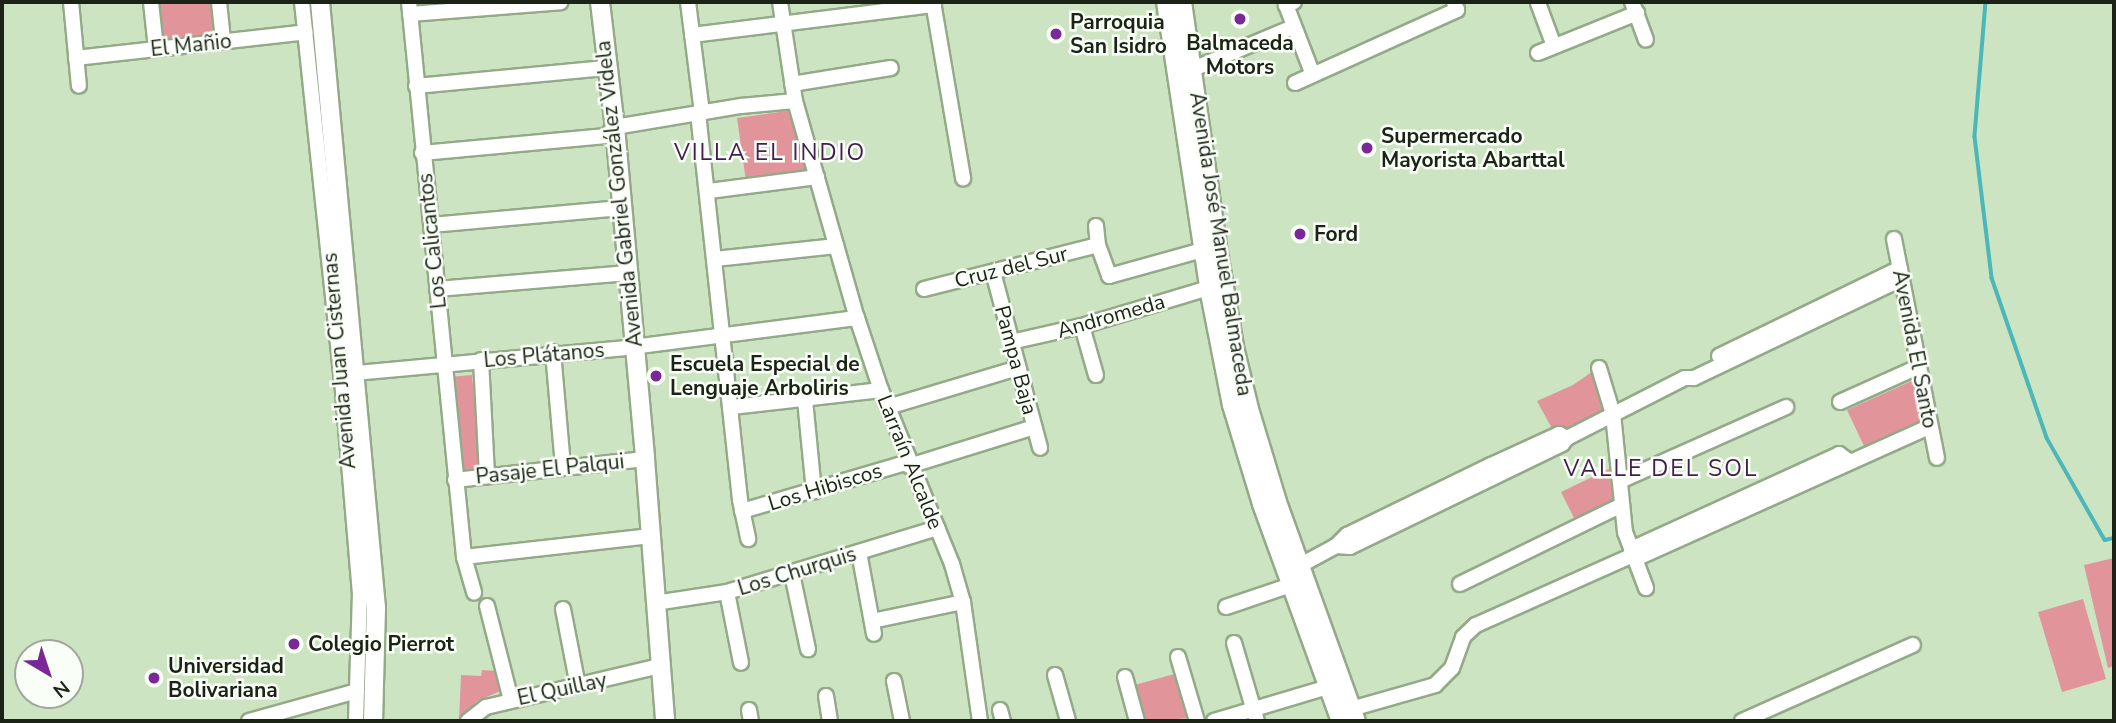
<!DOCTYPE html>
<html>
<head>
<meta charset="utf-8">
<style>
	body { margin:0 }
	#map { position:relative; width:2116px; height:723px; overflow:hidden; background:#cce4c1; font-family:"Nunito Sans",sans-serif }
	div>[style] { position:absolute }
	.green>* { inset:0; background:#e1959a }
	.stream>* { height:3.5px; margin:-1.75px; padding:0 1.75px; transform-origin:1.75px; border-radius:1.75px; background:#4bb7b8 }
	.roads { filter:drop-shadow(2px 0 #93a988) drop-shadow(-2px 0 #93a988) drop-shadow(0 2px #93a988) drop-shadow(0 -2px #93a988) }
	.minor>* { height:14px; margin:-7px; padding:0 7px; transform-origin:7px; border-radius:7px; background:#fff }
	.major>* { height:18px; margin:-9px; padding:0 9px; transform-origin:9px; border-radius:9px; background:#fff }
	.dots>* { width:19px; height:19px; translate:-50% -50%; box-sizing:border-box; border:4px solid #f9fef7; border-radius:50% }
	span { translate:-50% -50%; white-space:nowrap; text-align:center; line-height:1.15; -webkit-text-stroke:5px #f9fef7; paint-order:stroke }
	.poi-label { font-size:21px; color:#1a2316; font-weight:700 }
	.left { translate:0 -50%; text-align:left }
	.street-label { font-size:21px; color:#1a2316 }
	.neighbourhood-label { font-size:23px; color:#431c51; letter-spacing:2px }
	.frame { position:absolute; inset:0; border:4px solid #1a2316; pointer-events:none }
	.north { position:absolute; left:14px; top:639px; width:70px; height:70px; box-sizing:border-box; background:#f9fef7; border:2px solid #a0a69d; border-radius:50%; rotate:141deg; font-size:19px; font-weight:700; line-height:28px; text-align:center; color:#1a2316 }
	.north::after { content:''; display:block; margin:auto; width:24px; height:32px; background:#7a2797; clip-path:polygon(50% 0,100% 100%,50% 72%,0 100%) }
</style>
</head>
<body>
<div id="map">
	<div class="green">
		<div style="clip-path:polygon(155px 2px,212px 2px,215px 34px,159px 40px)"></div>
		<div style="clip-path:polygon(793px 110px,810px 174px,746px 181px,737px 118px)"></div>
		<div style="clip-path:polygon(1596px 369px,1607px 409px,1555px 434px,1537px 401px,1573px 385px)"></div>
		<div style="clip-path:polygon(472px 375px,481px 470px,460px 473px,449px 377px)"></div>
		<div style="clip-path:polygon(1914px 380px,1922px 420px,1864px 446px,1847px 410px)"></div>
		<div style="clip-path:polygon(1615px 466px,1617px 499px,1575px 520px,1561px 492px)"></div>
		<div style="clip-path:polygon(2114px 558px,2114px 666px,2108px 668px,2084px 565px)"></div>
		<div style="clip-path:polygon(2083px 599px,2106px 679px,2062px 692px,2038px 612px)"></div>
		<div style="clip-path:polygon(482px 670px,498px 671px,503px 690px,477px 701px,459px 721px,461px 675px,481px 676px)"></div>
		<div style="clip-path:polygon(1178px 673px,1192px 718px,1141px 721px,1131px 686px)"></div>
	</div>
	<div class="stream">
		<div style="left:1986px;top:2px;width:135px;rotate:94.7deg"></div>
		<div style="left:1975px;top:137px;width:142px;rotate:83.1deg"></div>
		<div style="left:1992px;top:278px;width:169px;rotate:71deg"></div>
		<div style="left:2047px;top:438px;width:117px;rotate:60.4deg"></div>
		<div style="left:2105px;top:540px;width:9px;rotate:-13deg"></div>
	</div>
	<div class="roads">
		<div class="minor">
			<div style="left:71px;top:2px;width:84px;rotate:84.6deg"></div>
			<div style="left:151px;top:2px;width:47px;rotate:83.9deg"></div>
			<div style="left:219px;top:2px;width:39px;rotate:84deg"></div>
			<div style="left:302px;top:2px;width:380px;rotate:84deg"></div>
			<div style="left:342px;top:380px;width:214px;rotate:85.2deg"></div>
			<div style="left:360px;top:593px;width:128px;rotate:91.8deg"></div>
			<div style="left:409px;top:2px;width:558px;rotate:84.34deg"></div>
			<div style="left:464px;top:557px;width:37px;rotate:74deg"></div>
			<div style="left:688px;top:2px;width:112px;rotate:82.8deg"></div>
			<div style="left:780px;top:2px;width:100px;rotate:81.4deg"></div>
			<div style="left:795px;top:101px;width:226px;rotate:74.1deg"></div>
			<div style="left:857px;top:318px;width:76px;rotate:71.6deg"></div>
			<div style="left:881px;top:390px;width:188px;rotate:67.8deg"></div>
			<div style="left:952px;top:564px;width:40px;rotate:74deg"></div>
			<div style="left:963px;top:602px;width:120px;rotate:81.9deg"></div>
			<div style="left:933px;top:2px;width:179px;rotate:80.3deg"></div>
			<div style="left:1294px;top:2px;width:9px;rotate:159deg"></div>
			<div style="left:1286px;top:5px;width:75px;rotate:68.9deg"></div>
			<div style="left:1632px;top:2px;width:40px;rotate:69.8deg"></div>
			<div style="left:1538px;top:3px;width:46px;rotate:69.6deg"></div>
			<div style="left:410px;top:14px;width:151px;rotate:-4.5deg"></div>
			<div style="left:692px;top:35px;width:244px;rotate:-7.1deg"></div>
			<div style="left:1538px;top:53px;width:107px;rotate:-22deg"></div>
			<div style="left:76px;top:58px;width:231px;rotate:-6.4deg"></div>
			<div style="left:1193px;top:69px;width:108px;rotate:-22.8deg"></div>
			<div style="left:1295px;top:83px;width:178px;rotate:-24.3deg"></div>
			<div style="left:1457px;top:10px;width:9px;rotate:-111deg"></div>
			<div style="left:792px;top:84px;width:100px;rotate:-9.2deg"></div>
			<div style="left:416px;top:86px;width:193px;rotate:-5.4deg"></div>
			<div style="left:698px;top:113px;width:389px;rotate:83.8deg"></div>
			<div style="left:740px;top:500px;width:40px;rotate:78deg"></div>
			<div style="left:422px;top:153px;width:185px;rotate:-5.3deg"></div>
			<div style="left:606px;top:136px;width:13px;rotate:-45deg"></div>
			<div style="left:615px;top:127px;width:128px;rotate:-9.5deg"></div>
			<div style="left:741px;top:106px;width:54px;rotate:-5.3deg"></div>
			<div style="left:709px;top:191px;width:109px;rotate:-7.4deg"></div>
			<div style="left:431px;top:225px;width:191px;rotate:-5.1deg"></div>
			<div style="left:1096px;top:226px;width:19px;rotate:84deg"></div>
			<div style="left:1098px;top:245px;width:33px;rotate:70deg"></div>
			<div style="left:1109px;top:276px;width:98px;rotate:-15.5deg"></div>
			<div style="left:1894px;top:239px;width:223px;rotate:78.9deg"></div>
			<div style="left:715px;top:259px;width:122px;rotate:-6.1deg"></div>
			<div style="left:993px;top:272px;width:182px;rotate:75deg"></div>
			<div style="left:437px;top:289px;width:192px;rotate:-4.8deg"></div>
			<div style="left:924px;top:289px;width:179px;rotate:-14.2deg"></div>
			<div style="left:1082px;top:326px;width:51px;rotate:74.1deg"></div>
			<div style="left:1011px;top:342px;width:73px;rotate:-12.7deg"></div>
			<div style="left:1082px;top:326px;width:133px;rotate:-16.7deg"></div>
			<div style="left:553px;top:352px;width:115px;rotate:85deg"></div>
			<div style="left:1719px;top:356px;width:201px;rotate:-25.9deg"></div>
			<div style="left:481px;top:360px;width:115px;rotate:87deg"></div>
			<div style="left:1599px;top:368px;width:48px;rotate:73.1deg"></div>
			<div style="left:1613px;top:414px;width:119px;rotate:84.2deg"></div>
			<div style="left:1625px;top:532px;width:60px;rotate:69.4deg"></div>
			<div style="left:356px;top:373px;width:270px;rotate:-5.3deg"></div>
			<div style="left:625px;top:348px;width:234px;rotate:-7.4deg"></div>
			<div style="left:805px;top:400px;width:92px;rotate:84.4deg"></div>
			<div style="left:1840px;top:402px;width:85px;rotate:-24.2deg"></div>
			<div style="left:732px;top:407px;width:150px;rotate:-6.5deg"></div>
			<div style="left:888px;top:407px;width:136px;rotate:-16.7deg"></div>
			<div style="left:909px;top:466px;width:131px;rotate:-17.3deg"></div>
			<div style="left:455px;top:480px;width:191px;rotate:-6.3deg"></div>
			<div style="left:1620px;top:481px;width:182px;rotate:-24deg"></div>
			<div style="left:742px;top:511px;width:173px;rotate:-16.4deg"></div>
			<div style="left:1336px;top:546px;width:14px;rotate:4deg"></div>
			<div style="left:1350px;top:547px;width:236px;rotate:-25.9deg"></div>
			<div style="left:1562px;top:444px;width:8px;rotate:-50deg"></div>
			<div style="left:1567px;top:438px;width:132px;rotate:-27deg"></div>
			<div style="left:1685px;top:378px;width:9px"></div>
			<div style="left:1694px;top:378px;width:230px;rotate:-25.5deg"></div>
			<div style="left:1631px;top:549px;width:229px;rotate:-24.5deg"></div>
			<div style="left:1839px;top:454px;width:12px;rotate:35deg"></div>
			<div style="left:859px;top:552px;width:83px;rotate:79.6deg"></div>
			<div style="left:464px;top:557px;width:188px;rotate:-6.4deg"></div>
			<div style="left:1635px;top:559px;width:322px;rotate:-24.2deg"></div>
			<div style="left:1299px;top:566px;width:42px;rotate:-28.4deg"></div>
			<div style="left:1336px;top:546px;width:16px;rotate:-45deg"></div>
			<div style="left:1347px;top:535px;width:160px;rotate:-25.9deg"></div>
			<div style="left:1491px;top:465px;width:75px;rotate:-24.5deg"></div>
			<div style="left:1559px;top:434px;width:9px;rotate:27deg"></div>
			<div style="left:792px;top:574px;width:77px;rotate:78deg"></div>
			<div style="left:1460px;top:584px;width:180px;rotate:-26deg"></div>
			<div style="left:727px;top:592px;width:72px;rotate:78.8deg"></div>
			<div style="left:655px;top:603px;width:73px;rotate:-8.7deg"></div>
			<div style="left:727px;top:592px;width:220px;rotate:-16.9deg"></div>
			<div style="left:487px;top:606px;width:97px;rotate:75.7deg"></div>
			<div style="left:1226px;top:607px;width:69px;rotate:-18.7deg"></div>
			<div style="left:563px;top:609px;width:78px;rotate:79deg"></div>
			<div style="left:872px;top:621px;width:93px;rotate:-11.8deg"></div>
			<div style="left:1234px;top:643px;width:81px;rotate:73.6deg"></div>
			<div style="left:1178px;top:657px;width:67px;rotate:73.5deg"></div>
			<div style="left:1055px;top:675px;width:48px;rotate:74.2deg"></div>
			<div style="left:1125px;top:677px;width:46px;rotate:74.7deg"></div>
			<div style="left:894px;top:681px;width:41px;rotate:78.7deg"></div>
			<div style="left:826px;top:696px;width:25px;rotate:81deg"></div>
			<div style="left:749px;top:710px;width:11px;rotate:80deg"></div>
			<div style="left:1000px;top:710px;width:11px;rotate:75deg"></div>
			<div style="left:1344px;top:711px;width:95px;rotate:-15.9deg"></div>
			<div style="left:1435px;top:685px;width:24px;rotate:-45deg"></div>
			<div style="left:1452px;top:668px;width:33px;rotate:-70deg"></div>
			<div style="left:1463px;top:637px;width:18px;rotate:-43deg"></div>
			<div style="left:1476px;top:625px;width:172px;rotate:-24deg"></div>
			<div style="left:249px;top:721px;width:112px;rotate:-15.5deg"></div>
			<div style="left:468px;top:721px;width:23px;rotate:-38deg"></div>
			<div style="left:486px;top:707px;width:179px;rotate:-13.3deg"></div>
			<div style="left:1214px;top:721px;width:129px;rotate:-16.6deg"></div>
			<div style="left:1742px;top:721px;width:187px;rotate:-24deg"></div>
		</div>
		<div class="major">
			<div style="left:320px;top:2px;width:609px;rotate:84.72deg"></div>
			<div style="left:376px;top:608px;width:113px;rotate:91.5deg"></div>
			<div style="left:600px;top:2px;width:126px;rotate:83.2deg"></div>
			<div style="left:615px;top:127px;width:333px;rotate:84.8deg"></div>
			<div style="left:645px;top:459px;width:263px;rotate:85.6deg"></div>
			<div style="left:1166px;top:2px;width:289px;rotate:81.4deg"></div>
			<div style="left:1209px;top:288px;width:119px;rotate:78.9deg"></div>
			<div style="left:1232px;top:405px;width:103px;rotate:73.1deg"></div>
			<div style="left:1262px;top:504px;width:231px;rotate:70deg"></div>
			<div style="left:1182px;top:2px;width:246px;rotate:81.8deg"></div>
			<div style="left:1217px;top:246px;width:102px;rotate:80.4deg"></div>
			<div style="left:1234px;top:347px;width:64px;rotate:76.4deg"></div>
			<div style="left:1249px;top:409px;width:97px;rotate:73.2deg"></div>
			<div style="left:1277px;top:502px;width:233px;rotate:70.2deg"></div>
		</div>
	</div>
	<div class="dots">
		<div style="left:1240px;top:19px;background:#7a2797"></div>
		<div style="left:1056px;top:34px;background:#7a2797"></div>
		<div style="left:1367px;top:148px;background:#7a2797"></div>
		<div style="left:1300px;top:234px;background:#7a2797"></div>
		<div style="left:656px;top:376px;background:#7a2797"></div>
		<div style="left:294px;top:644px;background:#7a2797"></div>
		<div style="left:154px;top:678px;background:#7a2797"></div>
	</div>
	<div class="poi-label">
		<span class="left" style="left:1070px;top:34px">Parroquia<br>San Isidro</span>
		<span style="left:1240px;top:55px">Balmaceda<br>Motors</span>
		<span class="left" style="left:1381px;top:148px">Supermercado<br>Mayorista Abarttal</span>
		<span class="left" style="left:1314px;top:234px">Ford</span>
		<span class="left" style="left:670px;top:376px">Escuela Especial de<br>Lenguaje Arboliris</span>
		<span class="left" style="left:308px;top:644px">Colegio Pierrot</span>
		<span class="left" style="left:168px;top:678px">Universidad<br>Bolivariana</span>
	</div>
	<div class="street-label">
		<span style="left:191px;top:45px;rotate:-6deg">El Mañio</span>
		<span style="left:619px;top:194px;rotate:-96deg">Avenida Gabriel González Videla</span>
		<span style="left:432px;top:241px;rotate:-96deg">Los Calicantos</span>
		<span style="left:1221px;top:244px;rotate:81deg">Avenida José Manuel Balmaceda</span>
		<span style="left:1011px;top:267px;rotate:-14deg">Cruz del Sur</span>
		<span style="left:1111px;top:316px;rotate:-16deg">Andromeda</span>
		<span style="left:1915px;top:349px;rotate:79deg">Avenida El Santo</span>
		<span style="left:544px;top:355px;rotate:-5deg">Los Plátanos</span>
		<span style="left:1016px;top:360px;rotate:75deg">Pampa Baja</span>
		<span style="left:339px;top:361px;rotate:-95deg">Avenida Juan Cisternas</span>
		<span style="left:910px;top:462px;rotate:68deg">Larraín Alcalde</span>
		<span style="left:550px;top:469px;rotate:-6deg">Pasaje El Palqui</span>
		<span style="left:825px;top:487px;rotate:-17deg">Los Hibiscos</span>
		<span style="left:797px;top:571px;rotate:-17deg">Los Churquis</span>
		<span style="left:562px;top:689px;rotate:-12deg">El Quillay</span>
	</div>
	<div class="neighbourhood-label">
		<span style="left:770px;top:153px">VILLA EL INDIO</span>
		<span style="left:1661px;top:469px">VALLE DEL SOL</span>
	</div>
	<div class="frame"></div>
	<div class="north">N</div>
</div>
</body>
</html>
